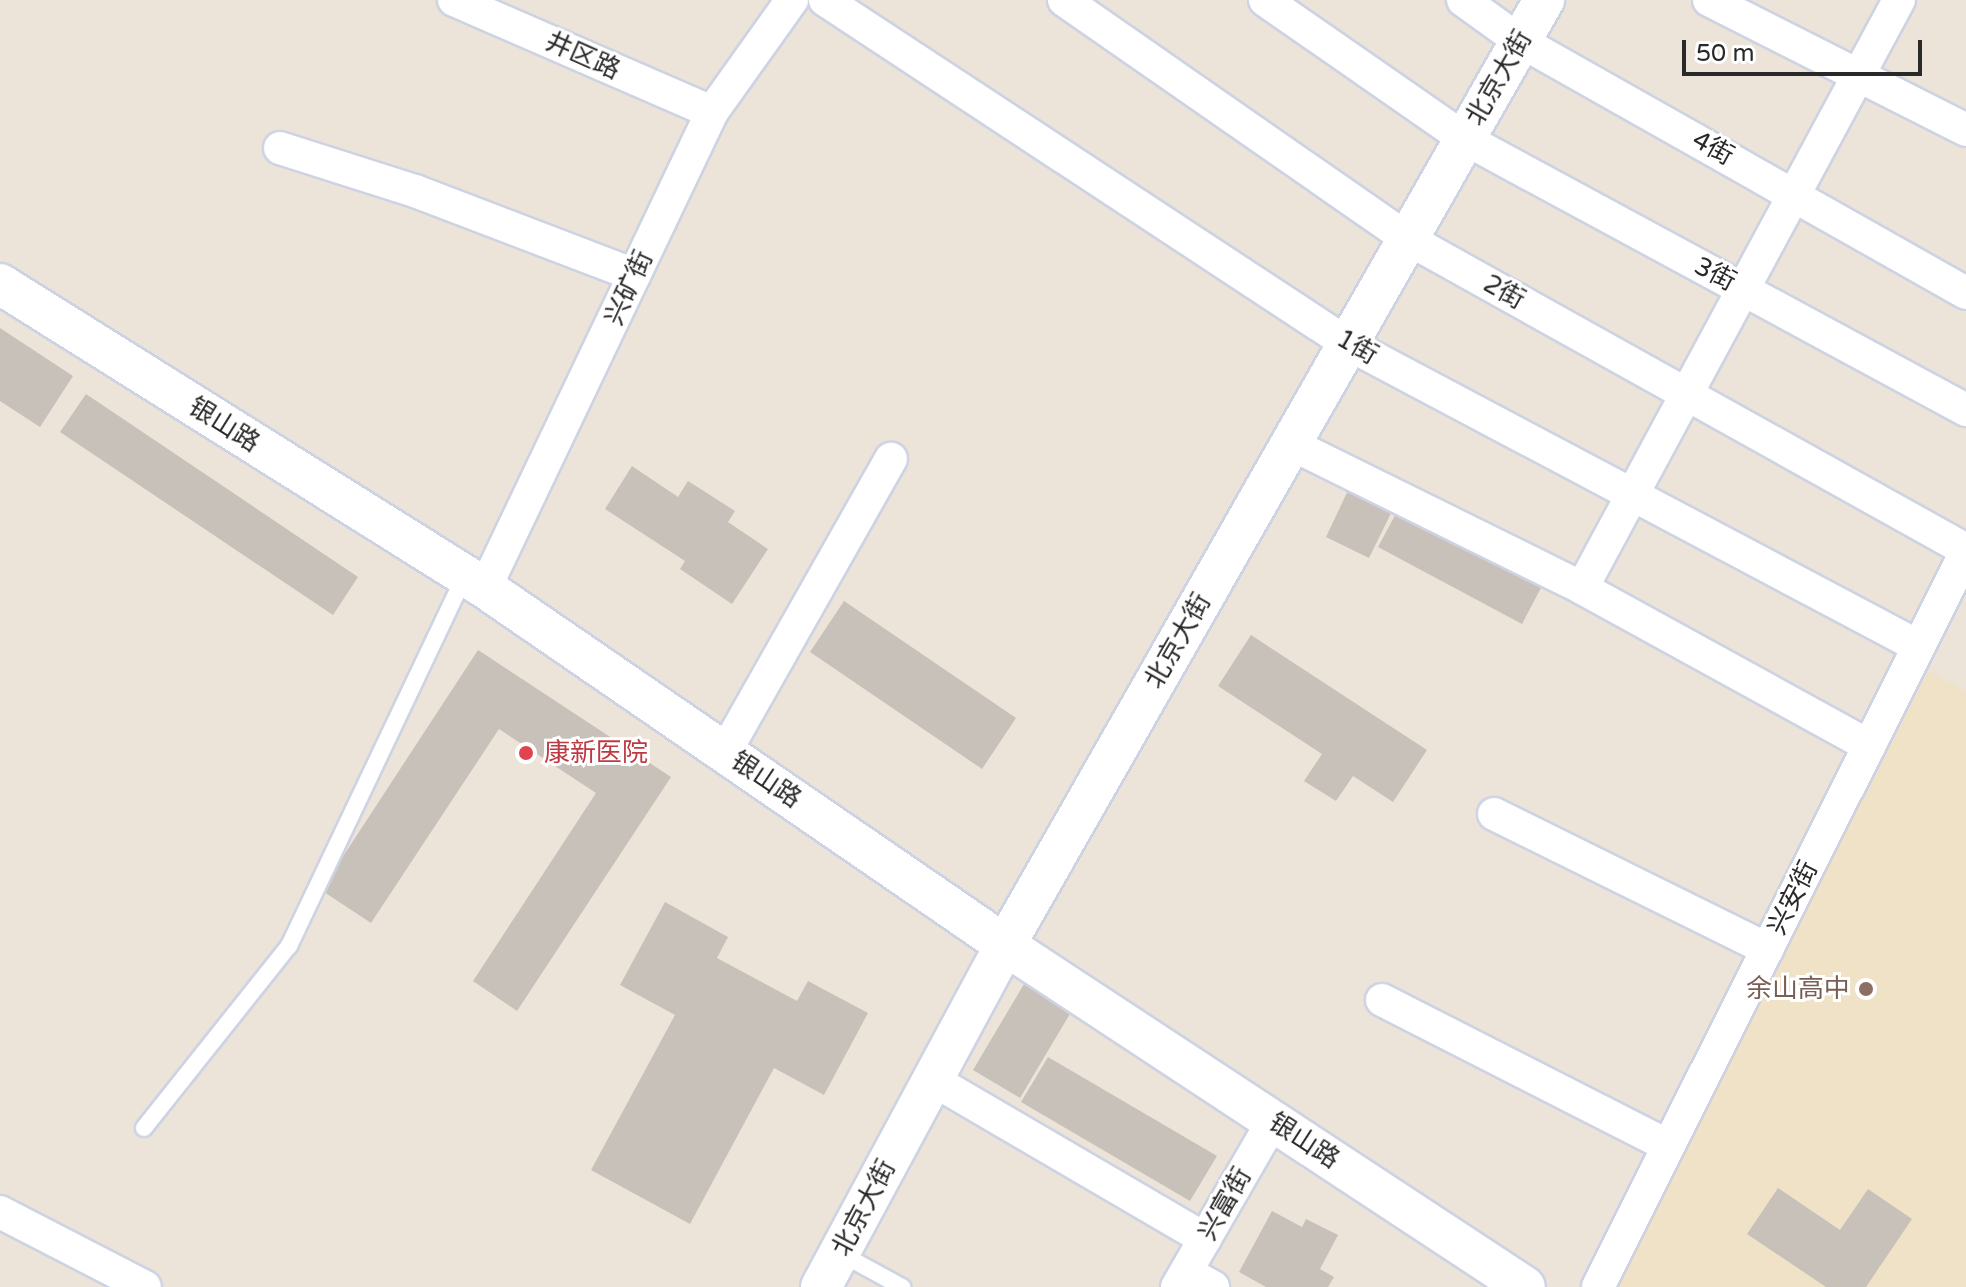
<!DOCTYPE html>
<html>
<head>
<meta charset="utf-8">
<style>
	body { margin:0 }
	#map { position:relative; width:1966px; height:1287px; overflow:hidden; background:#ece4d9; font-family:"Varela Round","Noto Sans SC",sans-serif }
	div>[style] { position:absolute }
	.education>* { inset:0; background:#efe2c7 }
	.building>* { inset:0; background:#c7c1b9 }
	.roads { filter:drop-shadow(2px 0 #ced3e3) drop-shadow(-2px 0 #ced3e3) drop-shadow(0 2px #ced3e3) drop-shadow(0 -2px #ced3e3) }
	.service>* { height:16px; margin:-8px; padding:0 8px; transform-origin:8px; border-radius:8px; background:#fff }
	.minor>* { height:32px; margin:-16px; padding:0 16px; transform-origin:16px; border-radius:16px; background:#fff }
	.tertiary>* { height:40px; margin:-20px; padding:0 20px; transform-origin:20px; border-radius:20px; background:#fff }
	.dots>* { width:22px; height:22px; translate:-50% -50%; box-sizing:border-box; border:4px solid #fff; border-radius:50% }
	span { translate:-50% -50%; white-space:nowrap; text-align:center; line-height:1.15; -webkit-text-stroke:6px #fff; paint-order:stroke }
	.street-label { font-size:26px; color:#292929 }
	.health-label { font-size:26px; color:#be3a42 }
	.left { translate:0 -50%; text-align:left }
	.education-label { font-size:26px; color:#785e54 }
	.right { translate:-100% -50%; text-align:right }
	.scale { position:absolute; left:1682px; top:40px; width:240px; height:36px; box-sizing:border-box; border:4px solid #292929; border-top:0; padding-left:10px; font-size:24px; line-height:28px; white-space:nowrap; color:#292929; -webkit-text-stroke:6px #fff; paint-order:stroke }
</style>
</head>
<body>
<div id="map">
	<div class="education">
		<div style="clip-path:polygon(1925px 669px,1966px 691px,1966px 1287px,1617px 1287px)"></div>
	</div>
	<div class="building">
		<div style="clip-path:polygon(0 328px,73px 376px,40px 427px,0 401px)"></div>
		<div style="clip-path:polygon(86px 394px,358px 577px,333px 615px,60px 432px)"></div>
		<div style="clip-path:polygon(632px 466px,678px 497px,688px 481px,735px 511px,728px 522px,768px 549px,732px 604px,680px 569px,685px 561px,605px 509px)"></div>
		<div style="clip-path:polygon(1352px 482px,1396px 503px,1369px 558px,1326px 537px)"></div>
		<div style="clip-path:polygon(1399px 508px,1543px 584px,1522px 624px,1378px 547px)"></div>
		<div style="clip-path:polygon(844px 601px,1016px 718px,982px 769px,810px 652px)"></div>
		<div style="clip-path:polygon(1251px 635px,1427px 750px,1393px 802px,1353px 776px,1336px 801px,1304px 781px,1322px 754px,1218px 686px)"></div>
		<div style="clip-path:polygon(478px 650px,671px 777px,517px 1011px,473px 981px,596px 793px,499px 729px,371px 923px,321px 890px)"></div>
		<div style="clip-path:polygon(665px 902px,728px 937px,717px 958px,797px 1001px,808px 981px,868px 1013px,824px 1095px,774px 1068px,690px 1224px,591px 1170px,675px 1015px,620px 985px)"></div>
		<div style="clip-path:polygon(1027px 979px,1074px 1007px,1020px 1098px,973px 1070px)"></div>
		<div style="clip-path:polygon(1048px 1057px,1217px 1156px,1190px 1201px,1021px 1102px)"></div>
		<div style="clip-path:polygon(1778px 1188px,1840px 1230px,1868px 1189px,1912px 1219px,1866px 1287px,1826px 1287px,1747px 1234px)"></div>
		<div style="clip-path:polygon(1272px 1211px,1302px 1227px,1306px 1219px,1338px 1235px,1320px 1269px,1334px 1277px,1328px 1287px,1266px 1287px,1239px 1272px)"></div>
	</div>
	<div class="roads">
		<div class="service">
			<div style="left:144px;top:1128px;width:233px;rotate:-51.5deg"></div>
			<div style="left:289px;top:946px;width:408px;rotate:-64.6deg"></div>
			<div style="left:840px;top:1253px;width:71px;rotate:28.7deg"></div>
		</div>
		<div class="minor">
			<div style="left:454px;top:0;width:281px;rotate:23.5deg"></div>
			<div style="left:825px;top:0;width:626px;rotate:33.33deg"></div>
			<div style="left:1348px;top:344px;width:645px;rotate:27.92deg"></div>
			<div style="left:1064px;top:0;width:419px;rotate:34.8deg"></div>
			<div style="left:1408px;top:239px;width:639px;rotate:29.13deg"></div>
			<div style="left:1265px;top:0;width:244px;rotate:34.8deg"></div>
			<div style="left:1465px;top:139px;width:570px;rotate:28.41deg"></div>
			<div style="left:1463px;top:0;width:70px;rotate:35.7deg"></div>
			<div style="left:1520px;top:41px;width:512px;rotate:29.47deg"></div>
			<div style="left:1709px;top:0;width:288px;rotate:26.8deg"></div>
			<div style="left:280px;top:148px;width:142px;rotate:17.7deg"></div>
			<div style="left:415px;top:191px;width:235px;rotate:20.9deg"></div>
			<div style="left:1291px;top:444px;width:325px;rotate:26.3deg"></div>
			<div style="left:1582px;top:588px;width:328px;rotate:28.8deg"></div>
			<div style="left:485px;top:588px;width:527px;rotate:-64.5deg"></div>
			<div style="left:712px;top:112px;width:138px;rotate:-54.5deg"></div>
			<div style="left:1582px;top:588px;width:668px;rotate:-61.67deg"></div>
			<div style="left:725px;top:752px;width:337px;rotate:-60.5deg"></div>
			<div style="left:1494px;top:814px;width:305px;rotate:26.3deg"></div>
			<div style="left:1382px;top:1000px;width:321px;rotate:27deg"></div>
			<div style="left:933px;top:1080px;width:315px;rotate:30.3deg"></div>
			<div style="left:0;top:1212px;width:163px;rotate:27.3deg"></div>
			<div style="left:1186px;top:1272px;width:31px;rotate:29deg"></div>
			<div style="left:1177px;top:1287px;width:192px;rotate:-60deg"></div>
			<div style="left:1598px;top:1287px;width:822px;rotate:-63.4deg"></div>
		</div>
		<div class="tertiary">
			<div style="left:0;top:284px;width:572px;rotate:32.08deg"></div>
			<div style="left:485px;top:588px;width:631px;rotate:34.47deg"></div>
			<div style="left:1005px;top:945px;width:622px;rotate:33.33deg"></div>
			<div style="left:821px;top:1287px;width:388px;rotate:-61.7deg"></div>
			<div style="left:1005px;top:945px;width:1088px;rotate:-60.3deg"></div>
		</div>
	</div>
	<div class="dots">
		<div style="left:526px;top:753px;background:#e0444e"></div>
		<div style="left:1866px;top:989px;background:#8d6e63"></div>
	</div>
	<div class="street-label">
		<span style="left:583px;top:56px;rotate:24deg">井区路</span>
		<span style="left:1499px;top:78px;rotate:-60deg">北京大街</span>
		<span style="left:1713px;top:148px;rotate:29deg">4街</span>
		<span style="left:1715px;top:274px;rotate:28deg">3街</span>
		<span style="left:629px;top:288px;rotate:-65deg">兴矿街</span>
		<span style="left:1504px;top:292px;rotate:29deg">2街</span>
		<span style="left:1357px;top:347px;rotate:30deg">1街</span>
		<span style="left:224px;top:425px;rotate:32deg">银山路</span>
		<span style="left:1178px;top:641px;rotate:-60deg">北京大街</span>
		<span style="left:766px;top:780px;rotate:34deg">银山路</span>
		<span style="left:1793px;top:898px;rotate:-63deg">兴安街</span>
		<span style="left:1304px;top:1141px;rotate:33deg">银山路</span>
		<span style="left:1225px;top:1204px;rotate:-60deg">兴富街</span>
		<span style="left:864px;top:1208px;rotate:-62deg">北京大街</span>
	</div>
	<div class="health-label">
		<span class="left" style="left:544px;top:753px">康新医院</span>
	</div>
	<div class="education-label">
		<span class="right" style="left:1850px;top:989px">余山高中</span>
	</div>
	<div class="scale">50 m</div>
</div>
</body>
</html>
